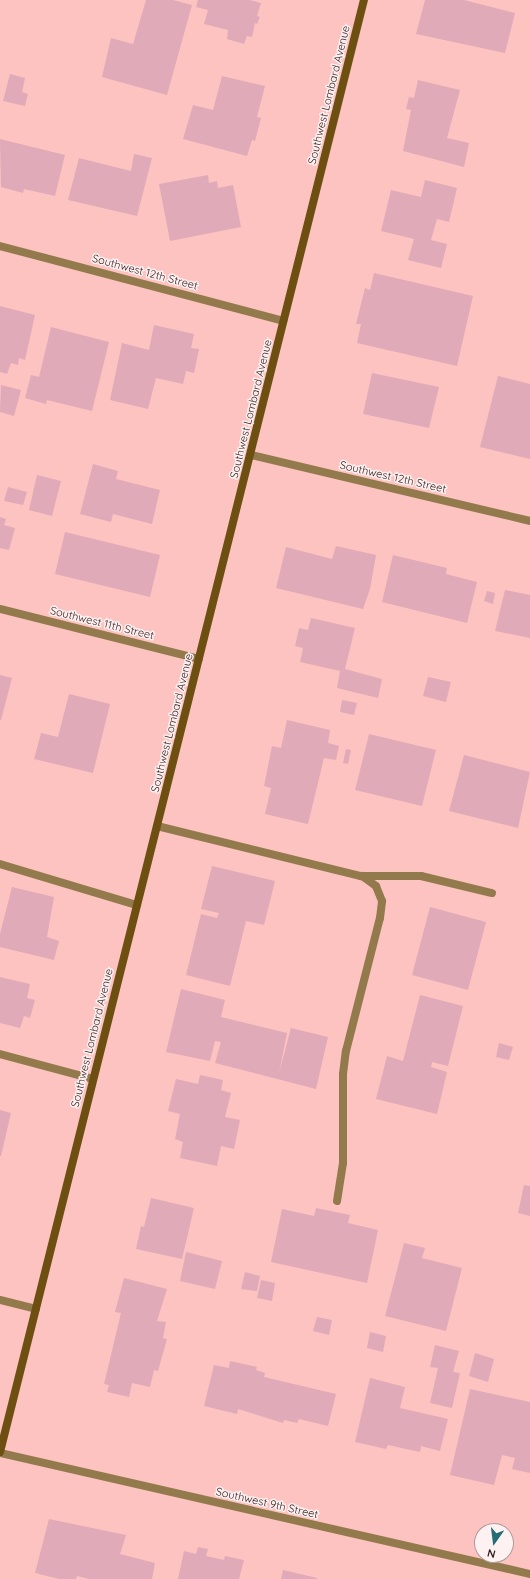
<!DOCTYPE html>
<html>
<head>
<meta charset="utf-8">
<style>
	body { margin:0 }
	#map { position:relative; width:530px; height:1579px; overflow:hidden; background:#fdc3c0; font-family:Quicksand,sans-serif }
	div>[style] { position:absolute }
	.building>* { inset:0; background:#e1aab8 }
	.lane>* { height:8px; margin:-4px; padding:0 4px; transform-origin:4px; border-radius:4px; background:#937a4c }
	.street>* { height:8px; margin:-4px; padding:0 4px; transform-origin:4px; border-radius:4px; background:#937a4c }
	.secondary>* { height:8px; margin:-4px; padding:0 4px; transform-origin:4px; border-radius:4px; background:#6d5011 }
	span { translate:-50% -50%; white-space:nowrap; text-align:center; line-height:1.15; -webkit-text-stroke:3px #fef1f1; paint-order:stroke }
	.street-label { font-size:11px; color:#2f1a19 }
	.north { position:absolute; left:474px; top:1523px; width:40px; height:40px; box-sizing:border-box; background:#fef1f1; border:1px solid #ab9b9b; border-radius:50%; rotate:194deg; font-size:11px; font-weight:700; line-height:16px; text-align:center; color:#2f1a19 }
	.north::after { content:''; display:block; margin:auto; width:14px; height:18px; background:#236e74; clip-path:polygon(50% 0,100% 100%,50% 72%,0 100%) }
</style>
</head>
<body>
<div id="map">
	<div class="building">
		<div style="clip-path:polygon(146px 0,173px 0,192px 5px,167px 95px,102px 77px,111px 38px,133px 44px)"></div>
		<div style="clip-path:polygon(198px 0,250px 0,261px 3px,257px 16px,260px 17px,257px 24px,255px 23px,252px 37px,247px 36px,244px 44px,227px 39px,228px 30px,204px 24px,208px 10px,196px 7px)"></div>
		<div style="clip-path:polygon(425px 0,464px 0,515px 13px,505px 53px,416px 34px)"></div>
		<div style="clip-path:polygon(10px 74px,25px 78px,22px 92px,28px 94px,25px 106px,3px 101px)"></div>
		<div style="clip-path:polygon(222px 76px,265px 86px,257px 117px,261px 118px,255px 141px,252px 140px,247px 156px,183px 139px,193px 105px,213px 110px)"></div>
		<div style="clip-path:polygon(418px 80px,460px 90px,447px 138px,469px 143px,464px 167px,403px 151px,411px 110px,406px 109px,409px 97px,414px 98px)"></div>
		<div style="clip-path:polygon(0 139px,65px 155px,55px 196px,24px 189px,23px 193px,1px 187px)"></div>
		<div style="clip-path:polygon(134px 154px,152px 158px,137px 216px,68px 200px,79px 158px,131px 171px)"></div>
		<div style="clip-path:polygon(208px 175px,209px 183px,217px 181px,218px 188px,233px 185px,241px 227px,170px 241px,159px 184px)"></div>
		<div style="clip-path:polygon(425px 180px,457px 188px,449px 222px,437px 219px,431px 240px,447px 244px,441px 268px,408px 260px,414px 239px,381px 231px,391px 190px,421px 197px)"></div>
		<div style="clip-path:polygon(374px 273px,473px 296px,457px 366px,357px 343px,361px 324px,356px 324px,365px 288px,370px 290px)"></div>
		<div style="clip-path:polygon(0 306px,35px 315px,25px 360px,19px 358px,18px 365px,11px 363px,7px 374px,0 372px)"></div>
		<div style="clip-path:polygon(154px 325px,194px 334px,191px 348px,199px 349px,194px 373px,186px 371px,183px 384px,156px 378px,148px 409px,110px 400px,122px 343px,149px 350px)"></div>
		<div style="clip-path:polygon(51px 327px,109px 342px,92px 411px,47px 400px,46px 404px,25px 398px,31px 375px,39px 377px)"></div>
		<div style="clip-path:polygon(372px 373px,439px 387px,429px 428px,363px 414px)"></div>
		<div style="clip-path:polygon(498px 376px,530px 384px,530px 459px,480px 447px)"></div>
		<div style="clip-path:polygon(1px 385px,21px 390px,14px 416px,0 412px)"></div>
		<div style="clip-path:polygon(93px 464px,118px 471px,116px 479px,160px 490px,152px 524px,113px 514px,111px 522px,80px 514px)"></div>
		<div style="clip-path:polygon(37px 475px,61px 481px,52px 516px,29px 510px)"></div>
		<div style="clip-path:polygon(8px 487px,27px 492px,23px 505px,4px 501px)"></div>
		<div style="clip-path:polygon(0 517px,6px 519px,4px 525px,15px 528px,9px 550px,0 548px)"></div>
		<div style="clip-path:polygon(65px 532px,160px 555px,150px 597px,55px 574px)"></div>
		<div style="clip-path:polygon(336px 546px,376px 555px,370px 589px,363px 609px,276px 588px,286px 547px,332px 559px)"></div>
		<div style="clip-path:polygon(393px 555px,447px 568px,446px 574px,477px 582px,467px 623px,382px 602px)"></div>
		<div style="clip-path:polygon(505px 590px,530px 595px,530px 638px,495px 631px)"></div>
		<div style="clip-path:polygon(487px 591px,495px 593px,493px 604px,484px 601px)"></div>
		<div style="clip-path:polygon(311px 618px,355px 628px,345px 669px,382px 679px,378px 698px,337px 688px,340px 671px,300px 662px,303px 648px,295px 646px,299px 628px,308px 630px)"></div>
		<div style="clip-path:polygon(0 675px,12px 678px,1px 720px,0 720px)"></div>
		<div style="clip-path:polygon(428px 677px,451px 682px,446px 702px,423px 696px)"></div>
		<div style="clip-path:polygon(69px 694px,110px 704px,93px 773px,34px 759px,41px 733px,58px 737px)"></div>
		<div style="clip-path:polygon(342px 700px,357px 703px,354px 715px,340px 712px)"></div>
		<div style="clip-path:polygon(287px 720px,330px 730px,328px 743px,339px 746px,336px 760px,324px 758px,308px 824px,265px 814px,271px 788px,264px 786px,272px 746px,281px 748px)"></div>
		<div style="clip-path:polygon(369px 734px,436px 750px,422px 806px,355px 790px)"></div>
		<div style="clip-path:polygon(346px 749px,351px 750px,348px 764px,343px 763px)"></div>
		<div style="clip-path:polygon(464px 755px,530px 772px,518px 828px,449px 811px)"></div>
		<div style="clip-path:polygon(212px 866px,275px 881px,264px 925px,246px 921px,230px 986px,186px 975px,201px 914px,217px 918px,219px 913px,201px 909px)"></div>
		<div style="clip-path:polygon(12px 887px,54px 897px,47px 937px,59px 941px,54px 960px,0 947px,0 934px)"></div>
		<div style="clip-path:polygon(430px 907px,486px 922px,468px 990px,412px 975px)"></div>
		<div style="clip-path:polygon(0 977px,30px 984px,27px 998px,35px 1000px,30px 1018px,24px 1016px,20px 1028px,0 1023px)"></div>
		<div style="clip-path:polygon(181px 989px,225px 1000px,221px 1017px,287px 1033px,279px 1073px,291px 1028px,328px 1037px,316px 1089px,215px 1063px,221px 1042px,215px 1041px,210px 1061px,166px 1052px)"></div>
		<div style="clip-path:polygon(420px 995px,463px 1006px,448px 1066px,432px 1062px,431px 1067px,447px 1072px,437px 1114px,376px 1099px,387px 1056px,403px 1061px)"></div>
		<div style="clip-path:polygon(499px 1043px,513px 1047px,509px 1060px,496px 1057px)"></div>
		<div style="clip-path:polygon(200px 1075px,223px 1080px,221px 1090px,231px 1093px,225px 1117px,240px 1120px,234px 1149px,221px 1146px,217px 1166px,180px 1158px,183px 1142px,175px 1139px,180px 1114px,168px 1111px,176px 1079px,198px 1084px)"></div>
		<div style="clip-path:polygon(0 1110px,11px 1113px,1px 1156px,0 1156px)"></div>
		<div style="clip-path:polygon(524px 1185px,530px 1186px,530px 1216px,518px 1213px)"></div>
		<div style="clip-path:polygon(151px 1198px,194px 1208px,182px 1259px,136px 1249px,141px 1226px,144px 1227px)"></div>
		<div style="clip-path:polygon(316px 1208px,350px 1215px,348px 1223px,378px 1230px,367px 1283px,271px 1262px,282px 1209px,314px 1216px)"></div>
		<div style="clip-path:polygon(404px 1243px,425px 1248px,422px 1258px,462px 1268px,446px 1331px,385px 1316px)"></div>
		<div style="clip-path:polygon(186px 1252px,222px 1261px,215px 1289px,180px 1281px)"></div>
		<div style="clip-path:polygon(245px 1272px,260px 1276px,257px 1291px,241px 1289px)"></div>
		<div style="clip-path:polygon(124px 1278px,167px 1289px,157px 1321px,166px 1322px,163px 1338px,167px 1339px,158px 1371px,154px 1370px,150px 1387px,132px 1383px,129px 1397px,107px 1392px,109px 1385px,104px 1384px,121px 1313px,115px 1312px)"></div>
		<div style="clip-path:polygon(261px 1280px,275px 1283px,272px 1301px,257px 1298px)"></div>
		<div style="clip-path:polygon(317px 1317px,332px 1320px,329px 1335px,313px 1331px)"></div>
		<div style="clip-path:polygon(370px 1332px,386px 1336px,383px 1352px,367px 1348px)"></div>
		<div style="clip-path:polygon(435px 1345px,459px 1351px,453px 1372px,460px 1373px,452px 1408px,430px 1403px,438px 1368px,430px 1367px)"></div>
		<div style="clip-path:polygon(475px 1353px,494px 1359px,488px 1382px,469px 1376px)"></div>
		<div style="clip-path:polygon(230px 1361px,257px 1367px,256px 1370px,265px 1373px,264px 1377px,336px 1394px,328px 1426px,299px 1419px,297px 1423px,284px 1420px,283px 1423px,238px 1409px,237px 1414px,204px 1406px,214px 1365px,229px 1368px)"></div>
		<div style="clip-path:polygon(370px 1378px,405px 1387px,400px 1408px,448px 1419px,440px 1451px,421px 1446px,420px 1452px,388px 1445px,386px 1449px,355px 1442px)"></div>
		<div style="clip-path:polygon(470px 1389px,530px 1402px,530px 1473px,512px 1469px,515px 1458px,502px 1455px,494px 1485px,450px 1475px)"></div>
		<div style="clip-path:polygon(49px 1519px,126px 1535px,120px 1554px,155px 1563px,152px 1579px,89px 1579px,77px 1576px,76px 1579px,59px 1579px,35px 1573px)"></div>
		<div style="clip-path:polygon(198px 1547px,208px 1549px,206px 1556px,224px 1560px,225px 1556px,244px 1560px,239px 1579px,178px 1579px,184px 1551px,196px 1554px)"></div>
		<div style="clip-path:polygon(283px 1570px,317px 1578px,317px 1579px,281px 1579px)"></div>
	</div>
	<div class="lane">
		<div style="left:157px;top:826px;width:210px;rotate:13.8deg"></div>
		<div style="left:361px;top:876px;width:60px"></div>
		<div style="left:421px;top:876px;width:73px;rotate:13.5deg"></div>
		<div style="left:0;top:864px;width:143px;rotate:16.7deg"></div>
		<div style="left:0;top:1054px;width:96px;rotate:15deg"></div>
		<div style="left:337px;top:1201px;width:38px;rotate:-81deg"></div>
		<div style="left:343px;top:1163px;width:89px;rotate:-90deg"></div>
		<div style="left:343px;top:1074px;width:23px;rotate:-83deg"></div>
		<div style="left:346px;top:1051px;width:137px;rotate:-75.7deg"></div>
		<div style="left:380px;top:918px;width:17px;rotate:-83deg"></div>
		<div style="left:382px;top:901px;width:16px;rotate:-112deg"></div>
		<div style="left:376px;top:886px;width:17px;rotate:-144deg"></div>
	</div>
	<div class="street">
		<div style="left:0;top:246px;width:293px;rotate:14.8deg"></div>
		<div style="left:251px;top:455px;width:287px;rotate:13.3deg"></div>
		<div style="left:0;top:609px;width:205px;rotate:14.1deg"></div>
		<div style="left:0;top:1300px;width:37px;rotate:14deg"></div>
		<div style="left:0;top:1453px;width:544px;rotate:12.86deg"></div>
	</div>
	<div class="secondary">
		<div style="left:0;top:1452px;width:1497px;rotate:-75.93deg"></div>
	</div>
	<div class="street-label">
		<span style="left:329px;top:95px;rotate:-76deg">Southwest Lombard Avenue</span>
		<span style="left:145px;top:272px;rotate:15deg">Southwest 12th Street</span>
		<span style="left:251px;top:409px;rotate:-76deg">Southwest Lombard Avenue</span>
		<span style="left:393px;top:477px;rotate:13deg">Southwest 12th Street</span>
		<span style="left:102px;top:623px;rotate:14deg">Southwest 11th Street</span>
		<span style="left:172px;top:723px;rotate:-76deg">Southwest Lombard Avenue</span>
		<span style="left:92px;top:1038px;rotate:-76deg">Southwest Lombard Avenue</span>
		<span style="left:267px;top:1503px;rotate:13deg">Southwest 9th Street</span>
	</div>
	<div class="north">N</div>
</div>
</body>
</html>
